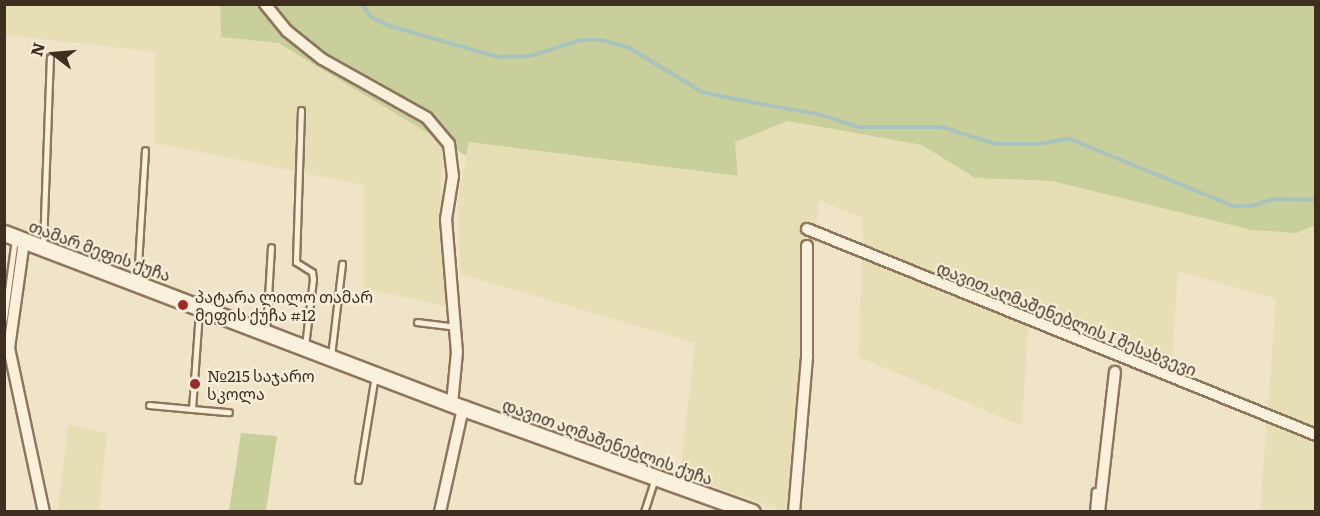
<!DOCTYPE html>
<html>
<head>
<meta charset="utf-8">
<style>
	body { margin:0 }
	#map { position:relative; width:1320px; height:516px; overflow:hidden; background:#f0e4c8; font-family:Literata,"Noto Sans Georgian",serif }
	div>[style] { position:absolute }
	.farmland>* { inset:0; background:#e6deb5 }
	.green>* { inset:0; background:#c9cf9b }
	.stream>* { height:4px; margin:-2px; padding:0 2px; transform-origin:2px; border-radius:2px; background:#a9c4bc }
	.roads { filter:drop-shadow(2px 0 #8d765c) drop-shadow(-2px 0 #8d765c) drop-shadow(0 2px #8d765c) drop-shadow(0 -2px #8d765c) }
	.lane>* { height:5px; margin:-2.5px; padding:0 2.5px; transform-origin:2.5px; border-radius:2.5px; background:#faf1dc }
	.street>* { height:10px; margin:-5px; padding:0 5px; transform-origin:5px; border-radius:5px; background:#faf1dc }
	.secondary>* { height:15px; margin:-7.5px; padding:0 7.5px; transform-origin:7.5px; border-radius:7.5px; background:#faf1dc }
	.dots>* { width:16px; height:16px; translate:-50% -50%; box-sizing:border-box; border:3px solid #f7eed8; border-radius:50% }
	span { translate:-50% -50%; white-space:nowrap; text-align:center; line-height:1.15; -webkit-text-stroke:4.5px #f7eed8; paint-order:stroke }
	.street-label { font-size:16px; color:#3d2e20 }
	.poi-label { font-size:16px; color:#3d2e20 }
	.left { translate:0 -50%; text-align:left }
	.frame { position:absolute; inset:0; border:6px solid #3d2e20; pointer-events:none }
	.north { position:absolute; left:24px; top:24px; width:60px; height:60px; -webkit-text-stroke:4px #f7eed8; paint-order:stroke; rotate:286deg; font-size:16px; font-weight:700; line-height:24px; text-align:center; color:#3d2e20 }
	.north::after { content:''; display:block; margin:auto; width:21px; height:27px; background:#3d2e20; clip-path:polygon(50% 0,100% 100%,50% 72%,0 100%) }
</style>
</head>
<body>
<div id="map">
	<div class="farmland">
		<div style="clip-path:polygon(5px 5px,220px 5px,221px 37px,277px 43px,444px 143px,441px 186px,448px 307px,364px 288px,364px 185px,155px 143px,155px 52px,5px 35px)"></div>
		<div style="clip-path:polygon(788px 121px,922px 145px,975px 178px,1052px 181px,1252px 230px,1297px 233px,1315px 225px,1315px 511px,1260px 511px,1276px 299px,1178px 271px,1172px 360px,1029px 309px,1022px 426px,859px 357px,863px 218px,819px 200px,786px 512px,680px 474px,695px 343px,460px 274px,458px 198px,469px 142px,738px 176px,735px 142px)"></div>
		<div style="clip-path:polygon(68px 425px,107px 433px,99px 511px,58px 511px)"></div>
	</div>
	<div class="green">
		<div style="clip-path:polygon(220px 5px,1315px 5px,1315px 225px,1297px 233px,1252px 230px,1052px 181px,975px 178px,922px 145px,788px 121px,735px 142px,738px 176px,469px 142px,466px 156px,278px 43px,221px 37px)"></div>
		<div style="clip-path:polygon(241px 433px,277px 436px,266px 511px,229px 511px)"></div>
	</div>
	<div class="stream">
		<div style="left:362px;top:4px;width:16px;rotate:55deg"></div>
		<div style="left:371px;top:17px;width:18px;rotate:27deg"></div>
		<div style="left:387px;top:25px;width:116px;rotate:16.1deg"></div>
		<div style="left:498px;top:57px;width:32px;rotate:-2deg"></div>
		<div style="left:530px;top:56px;width:53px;rotate:-17.4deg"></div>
		<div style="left:581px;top:40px;width:20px"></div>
		<div style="left:601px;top:40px;width:28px;rotate:15deg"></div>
		<div style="left:628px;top:47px;width:87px;rotate:31.3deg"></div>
		<div style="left:702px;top:92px;width:29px;rotate:12deg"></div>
		<div style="left:730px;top:98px;width:94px;rotate:10.5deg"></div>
		<div style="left:822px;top:115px;width:40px;rotate:18deg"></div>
		<div style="left:860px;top:127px;width:82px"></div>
		<div style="left:942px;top:127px;width:56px;rotate:17.8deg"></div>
		<div style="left:995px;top:144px;width:42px"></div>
		<div style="left:1037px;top:144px;width:33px;rotate:-9deg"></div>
		<div style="left:1070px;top:139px;width:176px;rotate:22.3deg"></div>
		<div style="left:1233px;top:206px;width:19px"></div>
		<div style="left:1252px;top:206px;width:23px;rotate:-18deg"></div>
		<div style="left:1274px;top:199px;width:42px;rotate:1.4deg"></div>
	</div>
	<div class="roads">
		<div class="lane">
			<div style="left:301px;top:110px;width:152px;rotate:91.9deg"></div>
			<div style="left:296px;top:262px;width:19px;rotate:32deg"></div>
			<div style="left:312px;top:272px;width:7px;rotate:82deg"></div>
			<div style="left:313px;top:279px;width:67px;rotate:96.8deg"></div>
			<div style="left:43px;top:246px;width:189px;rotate:-87.9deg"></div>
			<div style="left:137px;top:281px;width:131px;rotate:-86.5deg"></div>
			<div style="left:4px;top:319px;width:81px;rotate:-82.2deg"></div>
			<div style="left:417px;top:322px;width:38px;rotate:7deg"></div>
			<div style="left:266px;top:331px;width:84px;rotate:-86.6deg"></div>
			<div style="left:331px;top:356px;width:93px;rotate:-83.2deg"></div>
			<div style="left:149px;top:405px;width:43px;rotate:5.3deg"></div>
			<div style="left:192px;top:409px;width:98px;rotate:-85.9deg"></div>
			<div style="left:192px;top:409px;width:37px;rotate:5deg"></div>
			<div style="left:358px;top:480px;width:106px;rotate:-80.8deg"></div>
			<div style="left:644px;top:512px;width:35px;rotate:-72deg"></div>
			<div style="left:1093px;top:512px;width:21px;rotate:-85deg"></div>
		</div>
		<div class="street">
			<div style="left:265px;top:4px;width:35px;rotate:51deg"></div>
			<div style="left:287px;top:31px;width:45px;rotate:38.7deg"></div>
			<div style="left:322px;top:59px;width:120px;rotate:29.3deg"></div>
			<div style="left:427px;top:118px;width:34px;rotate:50deg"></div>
			<div style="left:449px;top:144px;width:32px;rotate:83deg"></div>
			<div style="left:453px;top:176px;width:44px;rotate:99.2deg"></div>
			<div style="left:446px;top:219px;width:133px;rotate:85.3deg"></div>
			<div style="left:457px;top:352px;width:52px;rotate:95.5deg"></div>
			<div style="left:807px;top:229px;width:549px;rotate:22.03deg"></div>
			<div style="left:24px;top:241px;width:108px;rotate:98deg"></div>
			<div style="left:9px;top:348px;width:168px;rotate:78deg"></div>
			<div style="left:440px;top:512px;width:107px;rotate:-77.5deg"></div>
			<div style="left:794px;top:512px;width:157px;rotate:-85.2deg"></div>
			<div style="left:807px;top:356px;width:110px;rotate:-90deg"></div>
			<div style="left:1099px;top:512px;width:141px;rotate:-83.5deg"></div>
		</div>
		<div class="secondary">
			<div style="left:4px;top:233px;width:491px;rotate:20.9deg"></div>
			<div style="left:463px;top:408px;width:307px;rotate:19.8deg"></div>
		</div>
	</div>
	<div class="dots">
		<div style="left:183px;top:305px;background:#9e2a2b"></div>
		<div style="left:195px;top:384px;background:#9e2a2b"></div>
	</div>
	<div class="street-label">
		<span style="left:100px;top:250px;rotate:20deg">თამარ მეფის ქუჩა</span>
		<span style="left:1067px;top:318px;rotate:22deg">დავით აღმაშენებლის I შესახვევი</span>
		<span style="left:608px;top:441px;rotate:20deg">დავით აღმაშენებლის ქუჩა</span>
	</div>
	<div class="poi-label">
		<span class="left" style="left:195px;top:305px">პატარა ლილო თამარ<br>მეფის ქუჩა #12</span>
		<span class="left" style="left:207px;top:384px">№215 საჯარო<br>სკოლა</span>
	</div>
	<div class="frame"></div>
	<div class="north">N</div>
</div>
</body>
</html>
